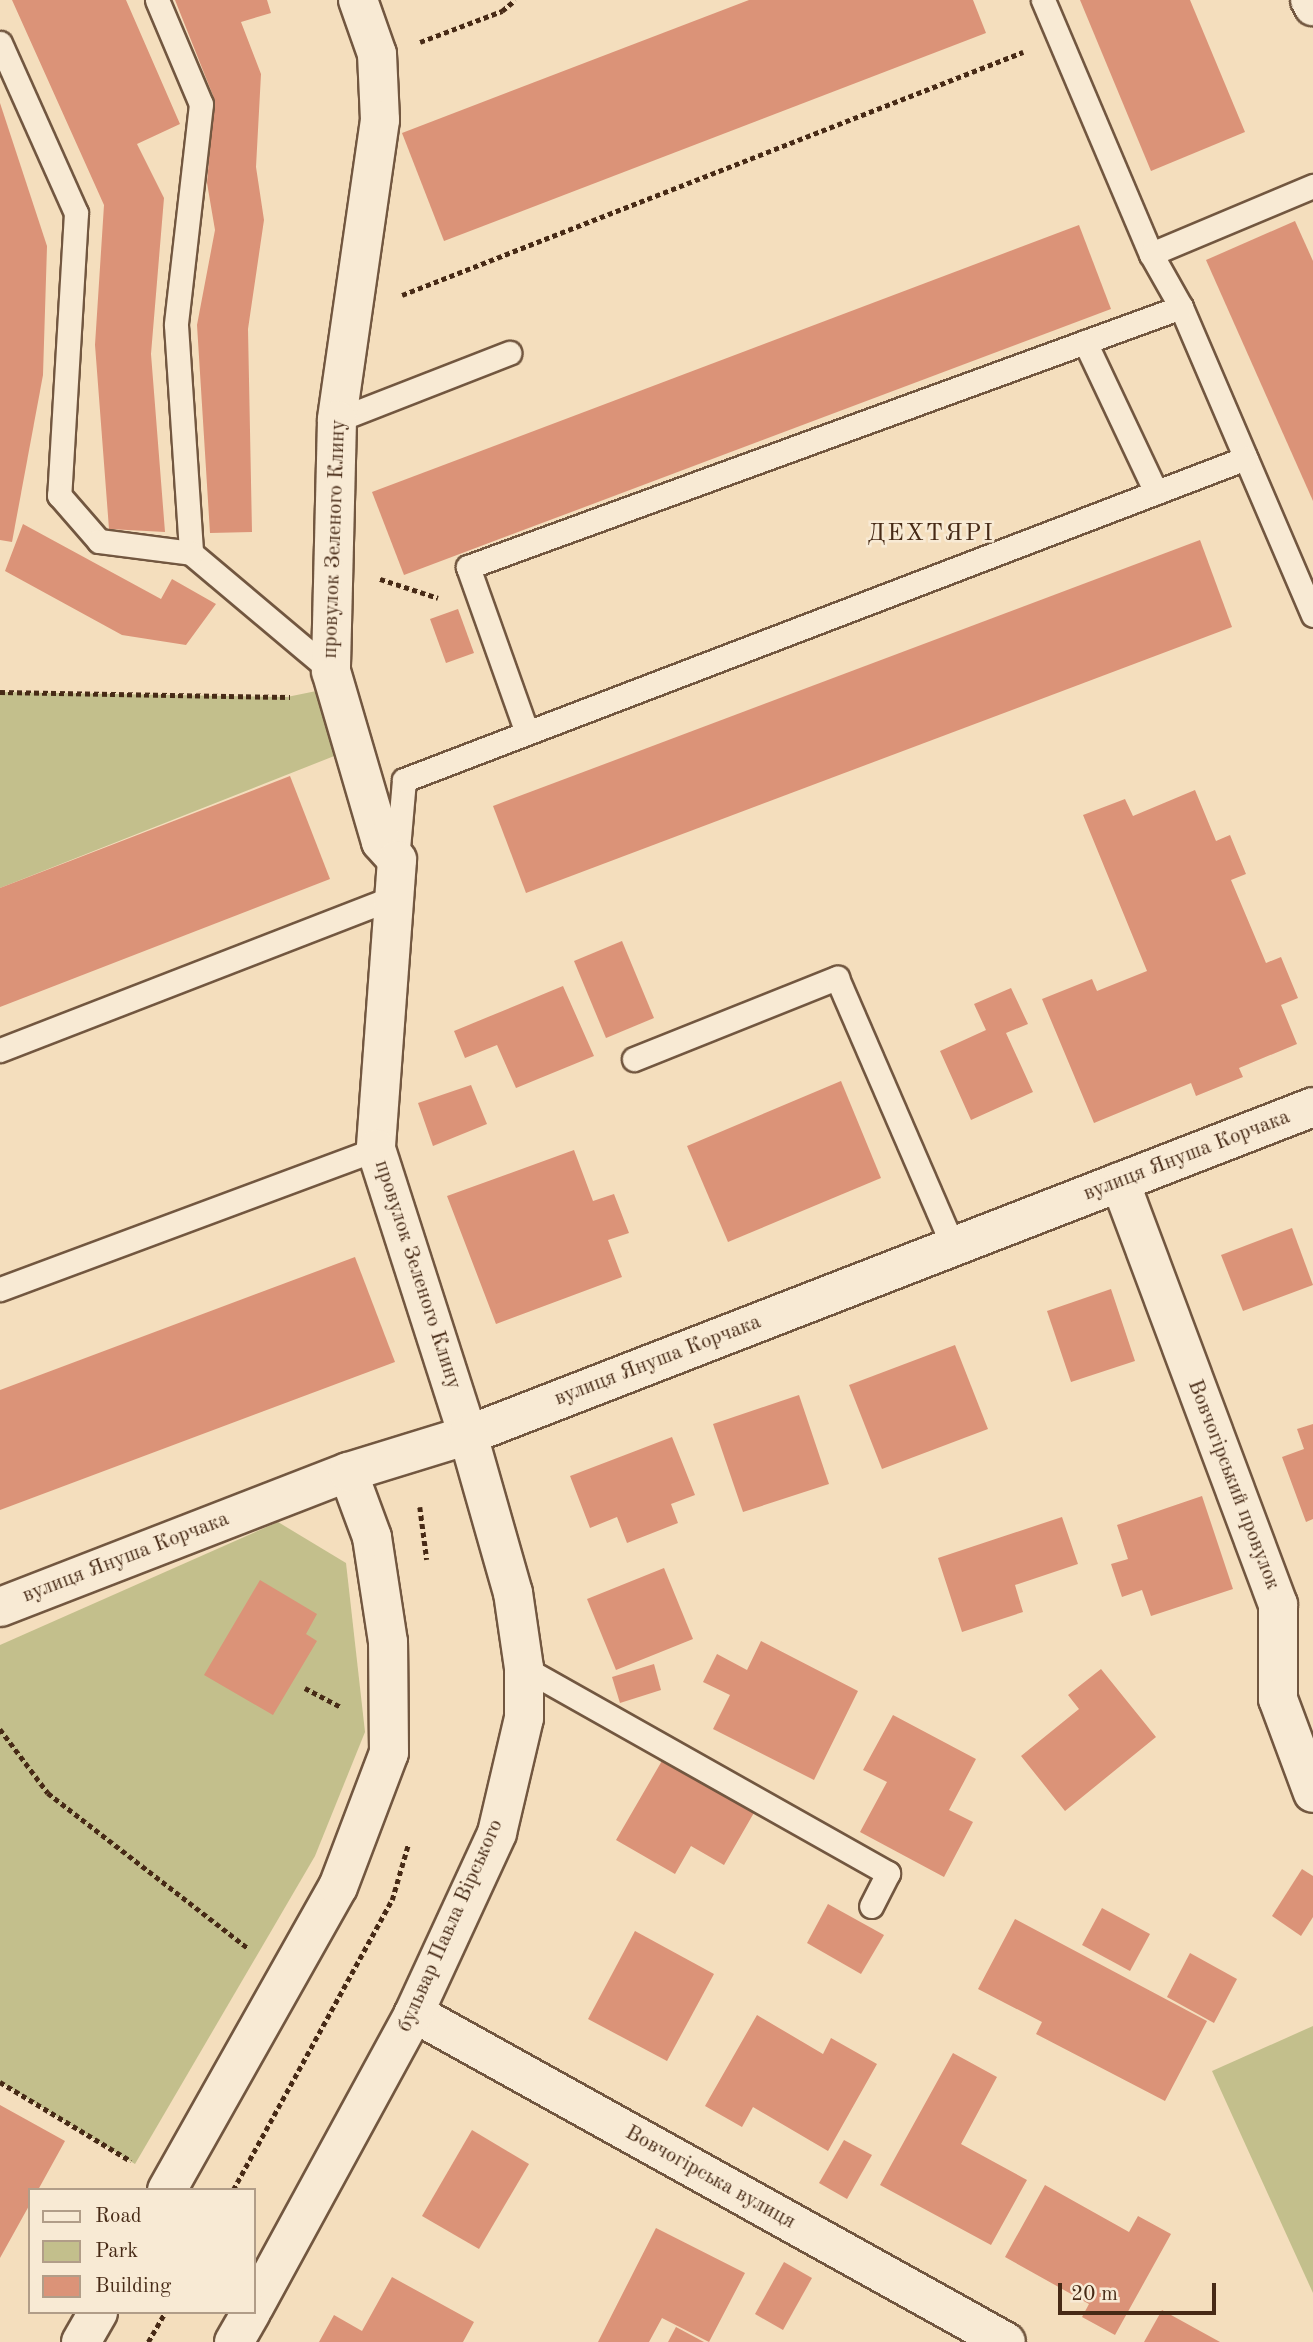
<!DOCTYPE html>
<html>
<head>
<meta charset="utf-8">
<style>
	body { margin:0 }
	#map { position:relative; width:1313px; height:2342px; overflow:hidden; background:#f4debd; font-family:"Old Standard TT",serif }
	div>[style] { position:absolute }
	.green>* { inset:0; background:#c3bf8c }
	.building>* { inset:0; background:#db9378 }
	.path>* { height:4.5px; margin-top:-2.25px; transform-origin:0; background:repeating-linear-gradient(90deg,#472a16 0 5px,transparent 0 8.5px) }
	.roads { filter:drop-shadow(2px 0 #725740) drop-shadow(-2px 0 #725740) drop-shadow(0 2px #725740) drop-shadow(0 -2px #725740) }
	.lane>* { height:23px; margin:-11.5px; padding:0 11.5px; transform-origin:11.5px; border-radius:11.5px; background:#f8ead4 }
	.street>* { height:38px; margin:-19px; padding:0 19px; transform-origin:19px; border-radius:19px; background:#f8ead4 }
	.secondary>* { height:38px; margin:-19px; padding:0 19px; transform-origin:19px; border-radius:19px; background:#f8ead4 }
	span { translate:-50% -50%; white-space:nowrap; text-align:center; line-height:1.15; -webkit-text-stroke:5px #f8ead4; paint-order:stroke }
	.street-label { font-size:21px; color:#472a16 }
	.quarter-label { font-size:24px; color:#472a16; letter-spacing:2px }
	.legend { position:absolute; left:28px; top:2188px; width:228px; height:126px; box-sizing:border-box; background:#f8ead4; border:2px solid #b19d88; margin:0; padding:9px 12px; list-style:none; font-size:21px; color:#472a16 }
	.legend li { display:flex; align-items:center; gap:14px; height:35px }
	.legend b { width:35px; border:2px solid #b19d88 }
	.scale { position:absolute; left:1058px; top:2283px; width:158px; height:32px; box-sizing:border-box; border:4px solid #472a16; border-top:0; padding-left:9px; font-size:21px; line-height:24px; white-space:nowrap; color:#472a16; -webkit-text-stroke:5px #f8ead4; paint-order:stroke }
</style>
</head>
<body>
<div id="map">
	<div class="green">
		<div style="clip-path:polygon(336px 687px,352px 749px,0 888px,0 692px,287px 697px)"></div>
		<div style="clip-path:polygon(278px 1522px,346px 1563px,365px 1732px,315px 1856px,135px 2164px,0 2082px,0 1645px)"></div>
		<div style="clip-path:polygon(1313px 2026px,1313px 2293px,1212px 2071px)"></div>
	</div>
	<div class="building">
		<div style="clip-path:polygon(12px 0,126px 0,180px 124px,137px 144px,164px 198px,151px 354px,165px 532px,109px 529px,95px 345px,104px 205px)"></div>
		<div style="clip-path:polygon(175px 0,267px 0,271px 13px,241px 22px,261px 74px,256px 167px,264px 220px,248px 329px,252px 532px,210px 533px,197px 325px,215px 230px,207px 183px,214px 98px)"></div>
		<div style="clip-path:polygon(749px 0,973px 0,986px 33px,444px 241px,402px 133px)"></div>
		<div style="clip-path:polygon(1080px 0,1190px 0,1245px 132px,1151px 171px)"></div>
		<div style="clip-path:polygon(0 103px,47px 246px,43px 375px,12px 542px,0 540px)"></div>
		<div style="clip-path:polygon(1295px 221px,1313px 261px,1313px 501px,1206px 260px)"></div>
		<div style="clip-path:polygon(1079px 225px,1111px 309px,404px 575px,372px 492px)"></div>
		<div style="clip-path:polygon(23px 524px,161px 599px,172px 579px,216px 604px,186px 645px,122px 635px,5px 571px)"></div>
		<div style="clip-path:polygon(1200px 540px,1232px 627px,526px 893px,493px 806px)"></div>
		<div style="clip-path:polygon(458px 609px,474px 653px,446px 663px,430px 619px)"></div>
		<div style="clip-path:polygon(290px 776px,330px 879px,0 1007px,0 888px)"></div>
		<div style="clip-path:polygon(1195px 790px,1216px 841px,1230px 835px,1246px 874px,1231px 880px,1266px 963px,1281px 957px,1298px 998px,1281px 1005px,1297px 1044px,1239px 1068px,1243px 1077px,1196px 1096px,1191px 1083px,1094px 1123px,1042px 999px,1092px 979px,1097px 991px,1147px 971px,1083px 815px,1125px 799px,1133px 816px)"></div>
		<div style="clip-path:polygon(622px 941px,654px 1018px,606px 1038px,574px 961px)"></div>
		<div style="clip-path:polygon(563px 986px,594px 1056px,516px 1088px,497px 1045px,465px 1058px,454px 1031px)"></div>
		<div style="clip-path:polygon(1011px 988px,1028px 1024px,1006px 1033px,1033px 1092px,971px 1120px,940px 1051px,986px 1030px,974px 1004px)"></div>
		<div style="clip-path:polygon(841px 1081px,881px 1178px,728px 1242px,687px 1146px)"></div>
		<div style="clip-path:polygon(471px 1085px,487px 1124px,433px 1146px,418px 1103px)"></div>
		<div style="clip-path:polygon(574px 1150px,593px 1201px,614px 1194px,629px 1233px,608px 1240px,622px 1277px,496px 1324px,447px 1196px)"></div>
		<div style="clip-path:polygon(1292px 1228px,1313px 1285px,1243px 1311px,1221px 1255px)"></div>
		<div style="clip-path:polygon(355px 1257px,395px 1362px,0 1510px,0 1390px)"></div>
		<div style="clip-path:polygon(1111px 1289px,1135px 1361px,1071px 1382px,1047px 1311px)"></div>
		<div style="clip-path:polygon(955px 1345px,988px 1429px,882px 1469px,849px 1385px)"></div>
		<div style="clip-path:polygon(799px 1395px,829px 1484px,743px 1512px,713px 1424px)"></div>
		<div style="clip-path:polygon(1313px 1424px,1313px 1519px,1306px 1522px,1282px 1457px,1304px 1449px,1297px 1429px)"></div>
		<div style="clip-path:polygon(672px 1437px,695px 1495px,671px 1504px,678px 1523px,627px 1543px,617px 1517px,590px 1528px,570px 1476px)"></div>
		<div style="clip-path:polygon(1202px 1496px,1233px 1589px,1151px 1616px,1142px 1590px,1122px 1597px,1111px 1564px,1128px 1559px,1117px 1525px)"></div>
		<div style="clip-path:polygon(1062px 1517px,1078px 1564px,1015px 1585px,1023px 1612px,962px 1632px,938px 1558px)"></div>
		<div style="clip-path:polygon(664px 1568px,693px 1639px,616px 1670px,587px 1599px)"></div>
		<div style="clip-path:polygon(260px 1580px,317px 1614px,306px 1634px,317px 1641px,273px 1715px,204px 1675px)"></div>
		<div style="clip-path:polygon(761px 1641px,858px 1691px,814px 1780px,713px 1729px,730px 1695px,703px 1682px,717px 1654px,747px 1670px)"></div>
		<div style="clip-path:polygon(654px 1664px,661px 1690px,620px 1703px,612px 1677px)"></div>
		<div style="clip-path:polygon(1101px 1669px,1156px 1737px,1065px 1811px,1021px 1756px,1079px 1709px,1068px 1695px)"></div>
		<div style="clip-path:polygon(893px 1715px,976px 1759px,949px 1810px,973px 1822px,944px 1877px,860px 1832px,887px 1782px,863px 1770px)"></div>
		<div style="clip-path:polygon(663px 1759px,755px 1811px,724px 1865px,691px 1846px,675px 1874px,616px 1840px)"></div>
		<div style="clip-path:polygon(1302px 1869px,1313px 1876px,1313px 1917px,1301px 1936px,1272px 1916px)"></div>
		<div style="clip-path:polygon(828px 1904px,884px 1935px,861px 1974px,807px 1943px)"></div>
		<div style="clip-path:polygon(1102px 1908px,1150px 1934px,1130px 1971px,1082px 1945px)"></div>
		<div style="clip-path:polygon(1015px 1919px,1207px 2021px,1165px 2101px,1036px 2034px,1042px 2022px,978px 1989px)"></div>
		<div style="clip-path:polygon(635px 1931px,714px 1974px,667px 2061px,588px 2019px)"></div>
		<div style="clip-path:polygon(1190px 1953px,1237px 1979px,1214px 2023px,1167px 1997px)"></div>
		<div style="clip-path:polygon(757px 2015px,823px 2054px,831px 2038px,877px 2064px,828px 2151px,753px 2107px,742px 2127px,705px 2106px)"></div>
		<div style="clip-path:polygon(953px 2053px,997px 2077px,961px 2144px,1027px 2180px,991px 2245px,880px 2185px)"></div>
		<div style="clip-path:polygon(0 2105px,65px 2141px,38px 2190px,30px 2190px,30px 2204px,0 2258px)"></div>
		<div style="clip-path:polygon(472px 2130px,529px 2164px,479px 2249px,422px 2216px)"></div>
		<div style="clip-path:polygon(844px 2140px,872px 2155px,847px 2199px,819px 2183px)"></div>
		<div style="clip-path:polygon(1045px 2185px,1129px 2232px,1138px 2216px,1171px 2234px,1115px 2335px,1082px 2317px,1089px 2304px,1005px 2257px)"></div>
		<div style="clip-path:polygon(656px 2228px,745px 2273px,709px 2342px,662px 2318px,649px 2342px,598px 2342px)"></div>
		<div style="clip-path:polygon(784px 2262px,812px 2278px,783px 2330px,755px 2314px)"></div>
		<div style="clip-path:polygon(392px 2277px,474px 2322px,463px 2342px,319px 2342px,334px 2315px,362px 2331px)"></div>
		<div style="clip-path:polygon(1162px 2310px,1220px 2342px,1144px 2342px)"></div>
		<div style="clip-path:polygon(676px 2327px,704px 2342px,668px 2342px)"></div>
	</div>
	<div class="path">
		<div style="left:420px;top:42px;width:88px;rotate:-20.7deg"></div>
		<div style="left:502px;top:11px;width:17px;rotate:-40deg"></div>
		<div style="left:402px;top:295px;width:667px;rotate:-21.37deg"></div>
		<div style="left:380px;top:579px;width:61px;rotate:18.1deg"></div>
		<div style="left:0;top:692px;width:290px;rotate:1deg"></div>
		<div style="left:420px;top:1507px;width:53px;rotate:82.5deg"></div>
		<div style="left:305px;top:1688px;width:41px;rotate:27.8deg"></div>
		<div style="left:0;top:1729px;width:80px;rotate:53.1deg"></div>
		<div style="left:48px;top:1793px;width:254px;rotate:37.8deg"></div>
		<div style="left:0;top:2082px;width:153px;rotate:31.1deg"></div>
		<div style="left:233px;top:2190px;width:331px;rotate:-61.3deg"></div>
		<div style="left:392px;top:1900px;width:57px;rotate:-73.8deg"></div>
		<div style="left:148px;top:2342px;width:34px;rotate:-60deg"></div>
	</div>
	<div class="roads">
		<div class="lane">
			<div style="left:157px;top:0;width:113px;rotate:67.1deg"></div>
			<div style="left:201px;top:104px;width:222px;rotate:96.5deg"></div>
			<div style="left:176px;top:325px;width:228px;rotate:86.2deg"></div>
			<div style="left:191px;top:553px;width:183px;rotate:40.1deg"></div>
			<div style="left:1043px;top:0;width:276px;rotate:67deg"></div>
			<div style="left:1151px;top:254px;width:176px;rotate:-22.8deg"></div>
			<div style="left:0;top:43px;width:186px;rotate:65.9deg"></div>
			<div style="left:76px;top:213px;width:283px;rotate:93.4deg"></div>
			<div style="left:59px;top:495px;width:61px;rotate:49deg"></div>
			<div style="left:99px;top:541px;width:93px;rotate:7.4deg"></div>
			<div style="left:1151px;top:254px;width:61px;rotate:60.5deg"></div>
			<div style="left:1181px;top:307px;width:335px;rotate:66.8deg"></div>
			<div style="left:1085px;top:342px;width:166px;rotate:64.7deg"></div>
			<div style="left:337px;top:420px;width:185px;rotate:-21.3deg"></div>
			<div style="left:526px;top:730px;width:173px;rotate:-109.6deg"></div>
			<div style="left:468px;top:567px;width:759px;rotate:-20.03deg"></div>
			<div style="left:397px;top:860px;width:80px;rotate:-85deg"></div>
			<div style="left:404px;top:780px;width:901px;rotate:-20.93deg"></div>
			<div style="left:0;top:1050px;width:424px;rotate:-21.2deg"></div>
			<div style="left:634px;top:1059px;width:219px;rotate:-21.8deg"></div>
			<div style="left:837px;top:978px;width:292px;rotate:66.6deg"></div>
			<div style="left:0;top:1289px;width:401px;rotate:-20.4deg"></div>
			<div style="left:524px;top:1668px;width:418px;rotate:29.4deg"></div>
			<div style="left:888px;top:1873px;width:37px;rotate:117deg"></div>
		</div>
		<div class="street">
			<div style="left:358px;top:0;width:57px;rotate:70.6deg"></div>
			<div style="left:377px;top:54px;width:66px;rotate:87.4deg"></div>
			<div style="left:380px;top:120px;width:303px;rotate:98.2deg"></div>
			<div style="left:337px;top:420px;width:251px;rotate:91.4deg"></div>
			<div style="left:331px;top:671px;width:178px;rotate:73.7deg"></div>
			<div style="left:381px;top:842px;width:24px;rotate:48deg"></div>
			<div style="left:397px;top:860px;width:290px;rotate:94.2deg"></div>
			<div style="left:376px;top:1149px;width:300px;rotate:72.2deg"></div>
			<div style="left:1310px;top:0;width:7px;rotate:63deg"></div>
			<div style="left:1120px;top:1182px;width:451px;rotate:69.5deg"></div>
			<div style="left:1278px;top:1604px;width:95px;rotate:90deg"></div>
			<div style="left:1278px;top:1699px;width:100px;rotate:69.6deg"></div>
			<div style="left:0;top:1607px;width:373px;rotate:-21.2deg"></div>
			<div style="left:414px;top:2013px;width:677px;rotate:29.06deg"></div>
		</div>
		<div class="secondary">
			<div style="left:167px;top:2190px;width:348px;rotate:-60.6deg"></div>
			<div style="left:338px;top:1887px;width:143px;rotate:-69.2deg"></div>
			<div style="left:389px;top:1753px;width:111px;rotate:-90.5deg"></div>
			<div style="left:388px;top:1642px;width:106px;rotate:-98.7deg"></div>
			<div style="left:372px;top:1537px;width:69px;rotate:-110.3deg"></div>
			<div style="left:348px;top:1472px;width:126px;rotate:-17.1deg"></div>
			<div style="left:468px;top:1435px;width:906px;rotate:-21.21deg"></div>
			<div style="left:254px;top:2307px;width:335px;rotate:-61.4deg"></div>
			<div style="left:414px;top:2013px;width:198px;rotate:-65.2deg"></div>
			<div style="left:497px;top:1833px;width:118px;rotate:-76.8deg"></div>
			<div style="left:524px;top:1718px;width:50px;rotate:-90deg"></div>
			<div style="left:524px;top:1668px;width:76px;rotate:-98.3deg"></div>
			<div style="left:513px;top:1593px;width:164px;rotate:-105.9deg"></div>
			<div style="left:81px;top:2342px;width:34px;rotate:-60deg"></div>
			<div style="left:234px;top:2342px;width:34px;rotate:-60deg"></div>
		</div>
	</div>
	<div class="street-label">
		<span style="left:335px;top:539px;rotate:-88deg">провулок Зеленого Клину</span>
		<span style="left:1187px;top:1156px;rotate:-21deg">вулиця Януша Корчака</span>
		<span style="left:417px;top:1275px;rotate:72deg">провулок Зеленого Клину</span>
		<span style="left:658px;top:1361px;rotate:-21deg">вулиця Януша Корчака</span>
		<span style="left:1233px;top:1485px;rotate:69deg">Вовчогірський провулок</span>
		<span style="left:126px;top:1558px;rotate:-21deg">вулиця Януша Корчака</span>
		<span style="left:451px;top:1926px;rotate:-66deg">бульвар Павла Вірського</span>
		<span style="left:710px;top:2178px;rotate:29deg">Вовчогірська вулиця</span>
	</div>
	<div class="quarter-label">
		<span style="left:931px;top:535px">ДЕХТЯРІ</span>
	</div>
	<ul class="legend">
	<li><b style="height:9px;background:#f8ead4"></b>Road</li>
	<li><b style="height:19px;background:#c3bf8c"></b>Park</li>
	<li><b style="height:19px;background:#db9378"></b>Building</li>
	</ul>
	<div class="scale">20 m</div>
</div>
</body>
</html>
